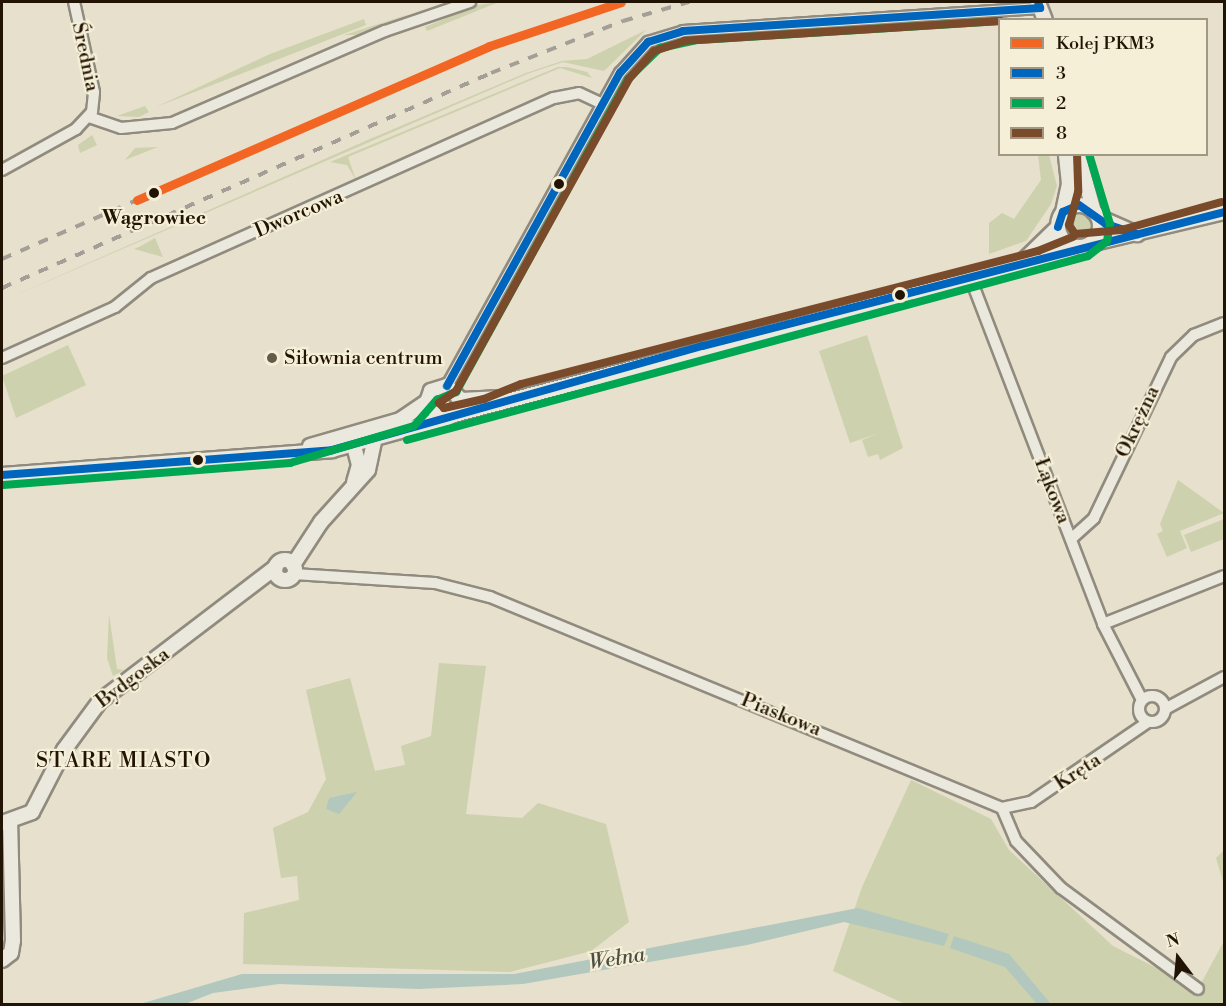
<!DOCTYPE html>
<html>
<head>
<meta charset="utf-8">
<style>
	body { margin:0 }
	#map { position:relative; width:1226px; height:1006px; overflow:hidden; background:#e6e0cc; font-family:"Libre Bodoni",serif }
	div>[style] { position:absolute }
	.green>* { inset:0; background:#cdd1ad }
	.round { border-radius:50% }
	.water>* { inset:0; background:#b2c8bf }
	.roads { filter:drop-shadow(2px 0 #908b7e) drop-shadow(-2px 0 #908b7e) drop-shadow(0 2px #908b7e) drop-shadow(0 -2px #908b7e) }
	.street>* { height:10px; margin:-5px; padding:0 5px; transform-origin:5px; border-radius:5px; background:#ebe8de }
	.street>.ring { margin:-5px; padding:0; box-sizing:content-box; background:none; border:10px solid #ebe8de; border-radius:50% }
	.secondary>* { height:14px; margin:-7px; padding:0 7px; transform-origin:7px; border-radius:7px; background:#ebe8de }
	.secondary>.ring { margin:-7px; padding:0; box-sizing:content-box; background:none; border:14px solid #ebe8de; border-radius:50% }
	.rail>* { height:4px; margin-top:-2px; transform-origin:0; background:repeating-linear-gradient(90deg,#a39f96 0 10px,transparent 0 20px) }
	.bus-1>* { height:8px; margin:-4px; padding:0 4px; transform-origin:4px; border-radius:4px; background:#0065bd }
	.bus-2>* { height:8px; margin:-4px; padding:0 4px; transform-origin:4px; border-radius:4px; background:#00a651 }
	.bus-3>* { height:8px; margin:-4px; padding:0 4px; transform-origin:4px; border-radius:4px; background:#7a4b2a }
	.rail-1>* { height:9px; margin:-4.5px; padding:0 4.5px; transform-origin:4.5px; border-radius:4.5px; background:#f26522 }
	.dots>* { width:16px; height:16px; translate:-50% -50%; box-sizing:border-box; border:3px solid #f6efd7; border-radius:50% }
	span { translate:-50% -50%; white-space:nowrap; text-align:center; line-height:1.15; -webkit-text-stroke:4.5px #f6efd7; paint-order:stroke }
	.street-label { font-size:20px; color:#211404 }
	.stop-label { font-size:20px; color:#211404; font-weight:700 }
	.poi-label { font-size:20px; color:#211404 }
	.left { translate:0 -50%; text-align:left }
	.neighbourhood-label { font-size:21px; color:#211404; letter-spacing:1.5px }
	.water-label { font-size:21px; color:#4c5044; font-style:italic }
	.frame { position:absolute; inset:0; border:3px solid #211404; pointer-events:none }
	.legend { position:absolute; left:998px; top:18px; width:210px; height:138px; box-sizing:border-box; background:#f6efd7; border:2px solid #a19783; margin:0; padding:8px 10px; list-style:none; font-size:18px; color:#211404 }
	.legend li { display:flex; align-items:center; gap:12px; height:30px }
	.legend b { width:30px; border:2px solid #a19783 }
	.north { position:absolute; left:1148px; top:928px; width:60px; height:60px; -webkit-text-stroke:4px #f6efd7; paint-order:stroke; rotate:344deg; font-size:16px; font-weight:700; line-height:24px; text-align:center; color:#211404 }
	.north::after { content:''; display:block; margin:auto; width:21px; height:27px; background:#211404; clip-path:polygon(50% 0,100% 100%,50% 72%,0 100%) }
</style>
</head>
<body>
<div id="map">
	<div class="green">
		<div style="clip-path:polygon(499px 2px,427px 31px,425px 27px,478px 5px)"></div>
		<div style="clip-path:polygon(410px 14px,358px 35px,344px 35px)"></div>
		<div style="clip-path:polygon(364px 19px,366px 25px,156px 107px,270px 54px)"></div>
		<div style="clip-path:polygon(646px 30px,604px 71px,563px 62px,527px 74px,2px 301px,370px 139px,526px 73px,562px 61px,587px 59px)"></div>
		<div style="clip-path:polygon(558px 67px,567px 67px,587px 72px,592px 78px,560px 68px,348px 157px,356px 180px,347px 165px,330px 162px)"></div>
		<div style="clip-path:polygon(145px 106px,149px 112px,139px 117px,117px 116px)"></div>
		<div style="clip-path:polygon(92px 135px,97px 145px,80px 153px,78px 145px)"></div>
		<div style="clip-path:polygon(158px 147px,125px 160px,135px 148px)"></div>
		<div style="clip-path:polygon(1038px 155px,1049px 155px,1057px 186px,1051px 204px,1026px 241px,989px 254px,989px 223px,1002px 213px,1014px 219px,1041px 180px)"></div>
		<div class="round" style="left:1064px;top:212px;width:28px;height:28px"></div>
		<div style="clip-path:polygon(155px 238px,163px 257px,134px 249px,141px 246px)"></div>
		<div style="clip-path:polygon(867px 335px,903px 448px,880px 460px,878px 454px,868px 457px,862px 440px,879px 433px,850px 443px,819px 351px)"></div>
		<div style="clip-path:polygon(68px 345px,86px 385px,16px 418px,2px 376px)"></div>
		<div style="clip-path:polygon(1178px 480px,1224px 513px,1180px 531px,1187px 548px,1167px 557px,1157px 534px,1163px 531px,1160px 524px)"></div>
		<div style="clip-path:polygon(1224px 519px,1224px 539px,1191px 552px,1184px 535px)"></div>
		<div style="clip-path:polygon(109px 614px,117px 669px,124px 670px,113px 676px,107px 658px)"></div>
		<div style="clip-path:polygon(439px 663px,486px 666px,466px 814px,522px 818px,538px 803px,606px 824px,629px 922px,591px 951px,510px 972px,243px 964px,244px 913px,299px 900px,297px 876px,281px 878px,273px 828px,308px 812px,326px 779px,306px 690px,350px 678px,375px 771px,405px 765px,401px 746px,431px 736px)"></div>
		<div style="clip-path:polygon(911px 780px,991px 819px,1009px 850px,1113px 946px,1198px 989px,1224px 941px,1224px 1004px,905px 1004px,833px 971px,862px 887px)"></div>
		<div style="clip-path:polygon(1224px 850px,1224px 885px,1216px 858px)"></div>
	</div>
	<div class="water">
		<div style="clip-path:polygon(357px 792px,339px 814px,326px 809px,329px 798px)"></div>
		<div style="clip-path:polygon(858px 908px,949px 934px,944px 946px,844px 922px,747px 945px,523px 984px,419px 989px,279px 984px,213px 993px,185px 1004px,140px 1004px,242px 974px,514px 974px)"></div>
		<div style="clip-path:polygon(954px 936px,1009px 954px,1051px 1004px,1037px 1004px,1005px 967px,950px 948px)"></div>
	</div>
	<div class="roads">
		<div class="street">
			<div style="left:89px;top:117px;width:34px;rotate:19deg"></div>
			<div style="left:121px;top:128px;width:51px;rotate:-5.6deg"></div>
			<div style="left:172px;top:123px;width:232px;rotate:-23.4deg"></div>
			<div style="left:385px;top:31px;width:90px;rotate:-18.8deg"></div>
			<div style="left:2px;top:170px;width:85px;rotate:-29deg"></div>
			<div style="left:76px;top:129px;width:23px;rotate:-47deg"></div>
			<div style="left:92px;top:112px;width:20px;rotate:-84deg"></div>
			<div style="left:94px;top:92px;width:92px;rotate:-102.5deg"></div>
			<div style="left:970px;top:277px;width:372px;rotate:69deg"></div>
			<div style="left:1103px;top:624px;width:85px;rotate:62.8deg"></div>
			<div style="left:2px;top:358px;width:124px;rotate:-24.3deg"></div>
			<div style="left:115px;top:307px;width:46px;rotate:-38.9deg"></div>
			<div style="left:151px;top:278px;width:441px;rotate:-24.1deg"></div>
			<div style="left:554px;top:98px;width:25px;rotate:-11deg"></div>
			<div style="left:579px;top:93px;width:26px;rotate:25deg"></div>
			<div style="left:447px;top:386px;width:358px;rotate:-61.1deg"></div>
			<div style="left:620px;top:73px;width:42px;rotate:-47.9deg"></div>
			<div style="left:648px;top:42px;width:37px;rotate:-17deg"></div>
			<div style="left:683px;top:31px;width:358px;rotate:-3.7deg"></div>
			<div style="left:1071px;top:539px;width:31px;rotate:-42deg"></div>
			<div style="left:1094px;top:518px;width:178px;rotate:-64.4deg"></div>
			<div style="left:1171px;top:357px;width:32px;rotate:-44deg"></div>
			<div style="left:1194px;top:335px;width:32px;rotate:-22deg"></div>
			<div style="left:294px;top:574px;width:141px;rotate:3.7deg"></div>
			<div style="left:435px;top:583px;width:57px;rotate:14.3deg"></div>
			<div style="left:490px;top:597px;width:554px;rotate:22.4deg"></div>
			<div style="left:1002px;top:808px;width:30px;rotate:-12deg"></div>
			<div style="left:1031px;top:802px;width:142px;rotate:-34.4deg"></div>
			<div style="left:1103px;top:624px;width:130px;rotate:-21.6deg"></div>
			<div class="ring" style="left:1139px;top:696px;width:16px;height:16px"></div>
			<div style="left:1165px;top:709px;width:67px;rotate:-28.5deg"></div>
			<div style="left:1002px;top:808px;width:36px;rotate:67deg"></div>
			<div style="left:1016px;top:841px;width:65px;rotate:46.2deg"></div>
			<div style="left:1061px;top:888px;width:170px;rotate:36.4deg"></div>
		</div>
		<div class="secondary">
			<div style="left:1038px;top:2px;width:19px;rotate:69deg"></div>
			<div style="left:1078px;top:154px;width:60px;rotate:74.6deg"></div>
			<div class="ring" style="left:1058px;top:205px;width:28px;height:28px"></div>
			<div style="left:1063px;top:212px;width:29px;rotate:-78deg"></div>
			<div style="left:1069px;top:184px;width:30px;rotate:-96deg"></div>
			<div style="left:1098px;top:217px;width:43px;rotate:23.6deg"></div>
			<div style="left:1090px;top:244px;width:138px;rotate:-13.4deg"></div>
			<div style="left:1020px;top:264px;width:53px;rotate:-44.2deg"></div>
			<div style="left:461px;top:400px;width:40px;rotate:-2.9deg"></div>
			<div style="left:454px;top:415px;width:607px;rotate:-14.7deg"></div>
			<div style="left:1041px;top:261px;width:39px;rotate:-21deg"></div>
			<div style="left:351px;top:435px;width:31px;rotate:75deg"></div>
			<div style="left:359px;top:465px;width:18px;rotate:106deg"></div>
			<div style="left:310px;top:446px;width:94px;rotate:-16.1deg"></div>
			<div style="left:400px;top:420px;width:32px;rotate:-34deg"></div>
			<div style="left:2px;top:475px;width:331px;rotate:-4.3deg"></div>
			<div style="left:332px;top:450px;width:119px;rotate:-15.5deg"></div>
			<div style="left:447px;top:418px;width:8px;rotate:-23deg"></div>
			<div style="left:454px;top:415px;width:17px;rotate:-65deg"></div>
			<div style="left:461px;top:400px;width:20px;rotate:-135deg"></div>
			<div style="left:447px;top:386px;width:17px;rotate:163deg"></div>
			<div style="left:431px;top:391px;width:12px;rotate:110deg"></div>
			<div style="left:427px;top:402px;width:22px;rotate:51deg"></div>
			<div class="ring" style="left:275px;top:560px;width:6px;height:6px"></div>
			<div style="left:293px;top:565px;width:51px;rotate:-56.9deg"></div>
			<div style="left:321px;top:522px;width:70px;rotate:-47.9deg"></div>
			<div style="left:368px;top:470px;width:33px;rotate:-78deg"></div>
			<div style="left:2px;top:823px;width:32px;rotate:-20deg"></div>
			<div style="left:32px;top:812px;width:70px;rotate:-62.7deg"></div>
			<div style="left:64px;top:750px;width:61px;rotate:-53.7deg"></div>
			<div style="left:100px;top:701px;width:221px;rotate:-37.3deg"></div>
			<div style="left:2px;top:960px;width:11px;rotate:-38deg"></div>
			<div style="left:11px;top:953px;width:12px;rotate:-81deg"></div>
			<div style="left:13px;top:941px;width:119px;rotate:-91.4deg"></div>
		</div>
	</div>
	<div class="rail">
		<div style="left:2px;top:259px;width:147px;rotate:-23.6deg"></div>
		<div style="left:2px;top:288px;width:534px;rotate:-23.73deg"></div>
		<div style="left:491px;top:73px;width:142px;rotate:-21.5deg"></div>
		<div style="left:623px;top:21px;width:69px;rotate:-16.1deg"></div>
	</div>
	<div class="bus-1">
		<div style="left:1058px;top:227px;width:16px;rotate:-72deg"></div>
		<div style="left:1063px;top:212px;width:17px;rotate:-24deg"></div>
		<div style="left:1079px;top:205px;width:33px;rotate:35deg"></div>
		<div style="left:1106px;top:224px;width:33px;rotate:18deg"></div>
		<div style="left:447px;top:386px;width:358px;rotate:-61.1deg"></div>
		<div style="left:620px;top:73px;width:42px;rotate:-47.9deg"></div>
		<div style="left:648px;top:42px;width:37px;rotate:-17deg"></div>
		<div style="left:683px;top:31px;width:358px;rotate:-3.7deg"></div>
		<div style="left:1040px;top:8px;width:6px;rotate:-108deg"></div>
		<div style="left:2px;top:475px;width:331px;rotate:-4.3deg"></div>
		<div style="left:332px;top:450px;width:385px;rotate:-15.7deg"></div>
		<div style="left:703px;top:346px;width:538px;rotate:-14.42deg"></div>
	</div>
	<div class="bus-2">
		<div style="left:407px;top:440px;width:705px;rotate:-15.12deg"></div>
		<div style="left:1088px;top:256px;width:24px;rotate:-38deg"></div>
		<div style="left:1107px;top:241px;width:17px;rotate:-80deg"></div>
		<div style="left:1110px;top:224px;width:73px;rotate:-106.7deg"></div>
		<div style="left:3px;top:485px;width:288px;rotate:-4.4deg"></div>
		<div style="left:290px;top:463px;width:129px;rotate:-16.6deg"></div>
		<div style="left:414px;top:426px;width:35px;rotate:-49deg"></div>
		<div style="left:437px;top:400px;width:21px;rotate:-23deg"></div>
		<div style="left:456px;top:392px;width:357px;rotate:-61.2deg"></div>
		<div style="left:628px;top:79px;width:45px;rotate:-44.1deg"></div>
		<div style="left:660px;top:48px;width:40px;rotate:-12deg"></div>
		<div style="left:699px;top:40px;width:302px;rotate:-3.6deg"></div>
	</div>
	<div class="bus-3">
		<div style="left:1000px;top:21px;width:316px;rotate:176.4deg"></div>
		<div style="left:685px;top:41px;width:33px;rotate:162deg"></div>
		<div style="left:654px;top:51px;width:38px;rotate:132deg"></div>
		<div style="left:629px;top:79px;width:357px;rotate:119deg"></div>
		<div style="left:456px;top:391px;width:21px;rotate:145deg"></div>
		<div style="left:439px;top:403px;width:7px;rotate:45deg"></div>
		<div style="left:444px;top:408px;width:41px;rotate:-12.7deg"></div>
		<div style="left:484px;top:399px;width:40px;rotate:-22deg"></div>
		<div style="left:521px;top:384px;width:534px;rotate:-14.43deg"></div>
		<div style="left:1038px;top:251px;width:38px;rotate:-22deg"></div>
		<div style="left:1077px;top:154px;width:38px;rotate:88deg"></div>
		<div style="left:1078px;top:192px;width:34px;rotate:105deg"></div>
		<div style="left:1069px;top:225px;width:11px;rotate:56deg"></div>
		<div style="left:1075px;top:234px;width:46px;rotate:-5deg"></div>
		<div style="left:1121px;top:230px;width:104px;rotate:-15.6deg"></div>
	</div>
	<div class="rail-1">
		<div style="left:137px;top:200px;width:384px;rotate:-23.6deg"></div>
		<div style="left:489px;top:46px;width:139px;rotate:-18.4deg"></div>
	</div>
	<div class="dots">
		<div style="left:559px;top:184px;background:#211404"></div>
		<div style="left:154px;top:193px;background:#211404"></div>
		<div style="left:900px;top:295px;background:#211404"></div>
		<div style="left:272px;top:358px;background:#665b4a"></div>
		<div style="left:198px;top:460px;background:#211404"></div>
	</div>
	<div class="street-label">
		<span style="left:85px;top:57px;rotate:78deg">Średnia</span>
		<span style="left:299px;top:214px;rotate:-23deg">Dworcowa</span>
		<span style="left:1138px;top:422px;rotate:-65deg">Okrężna</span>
		<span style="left:1052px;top:491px;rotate:69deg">Łąkowa</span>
		<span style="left:133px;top:678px;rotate:-37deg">Bydgoska</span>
		<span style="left:781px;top:715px;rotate:22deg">Piaskowa</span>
		<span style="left:1078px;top:772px;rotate:-33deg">Kręta</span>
	</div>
	<div class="stop-label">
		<span style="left:154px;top:218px">Wągrowiec</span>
	</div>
	<div class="poi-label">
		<span class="left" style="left:284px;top:358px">Siłownia centrum</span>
	</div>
	<div class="neighbourhood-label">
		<span style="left:124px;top:761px">STARE MIASTO</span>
	</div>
	<div class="water-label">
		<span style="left:617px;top:959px;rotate:-9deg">Wełna</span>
	</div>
	<div class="frame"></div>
	<ul class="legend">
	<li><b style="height:8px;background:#f26522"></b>Kolej PKM3</li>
	<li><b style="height:8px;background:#0065bd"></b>3</li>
	<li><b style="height:8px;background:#00a651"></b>2</li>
	<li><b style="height:8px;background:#7a4b2a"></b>8</li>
	</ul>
	<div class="north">N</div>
</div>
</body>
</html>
